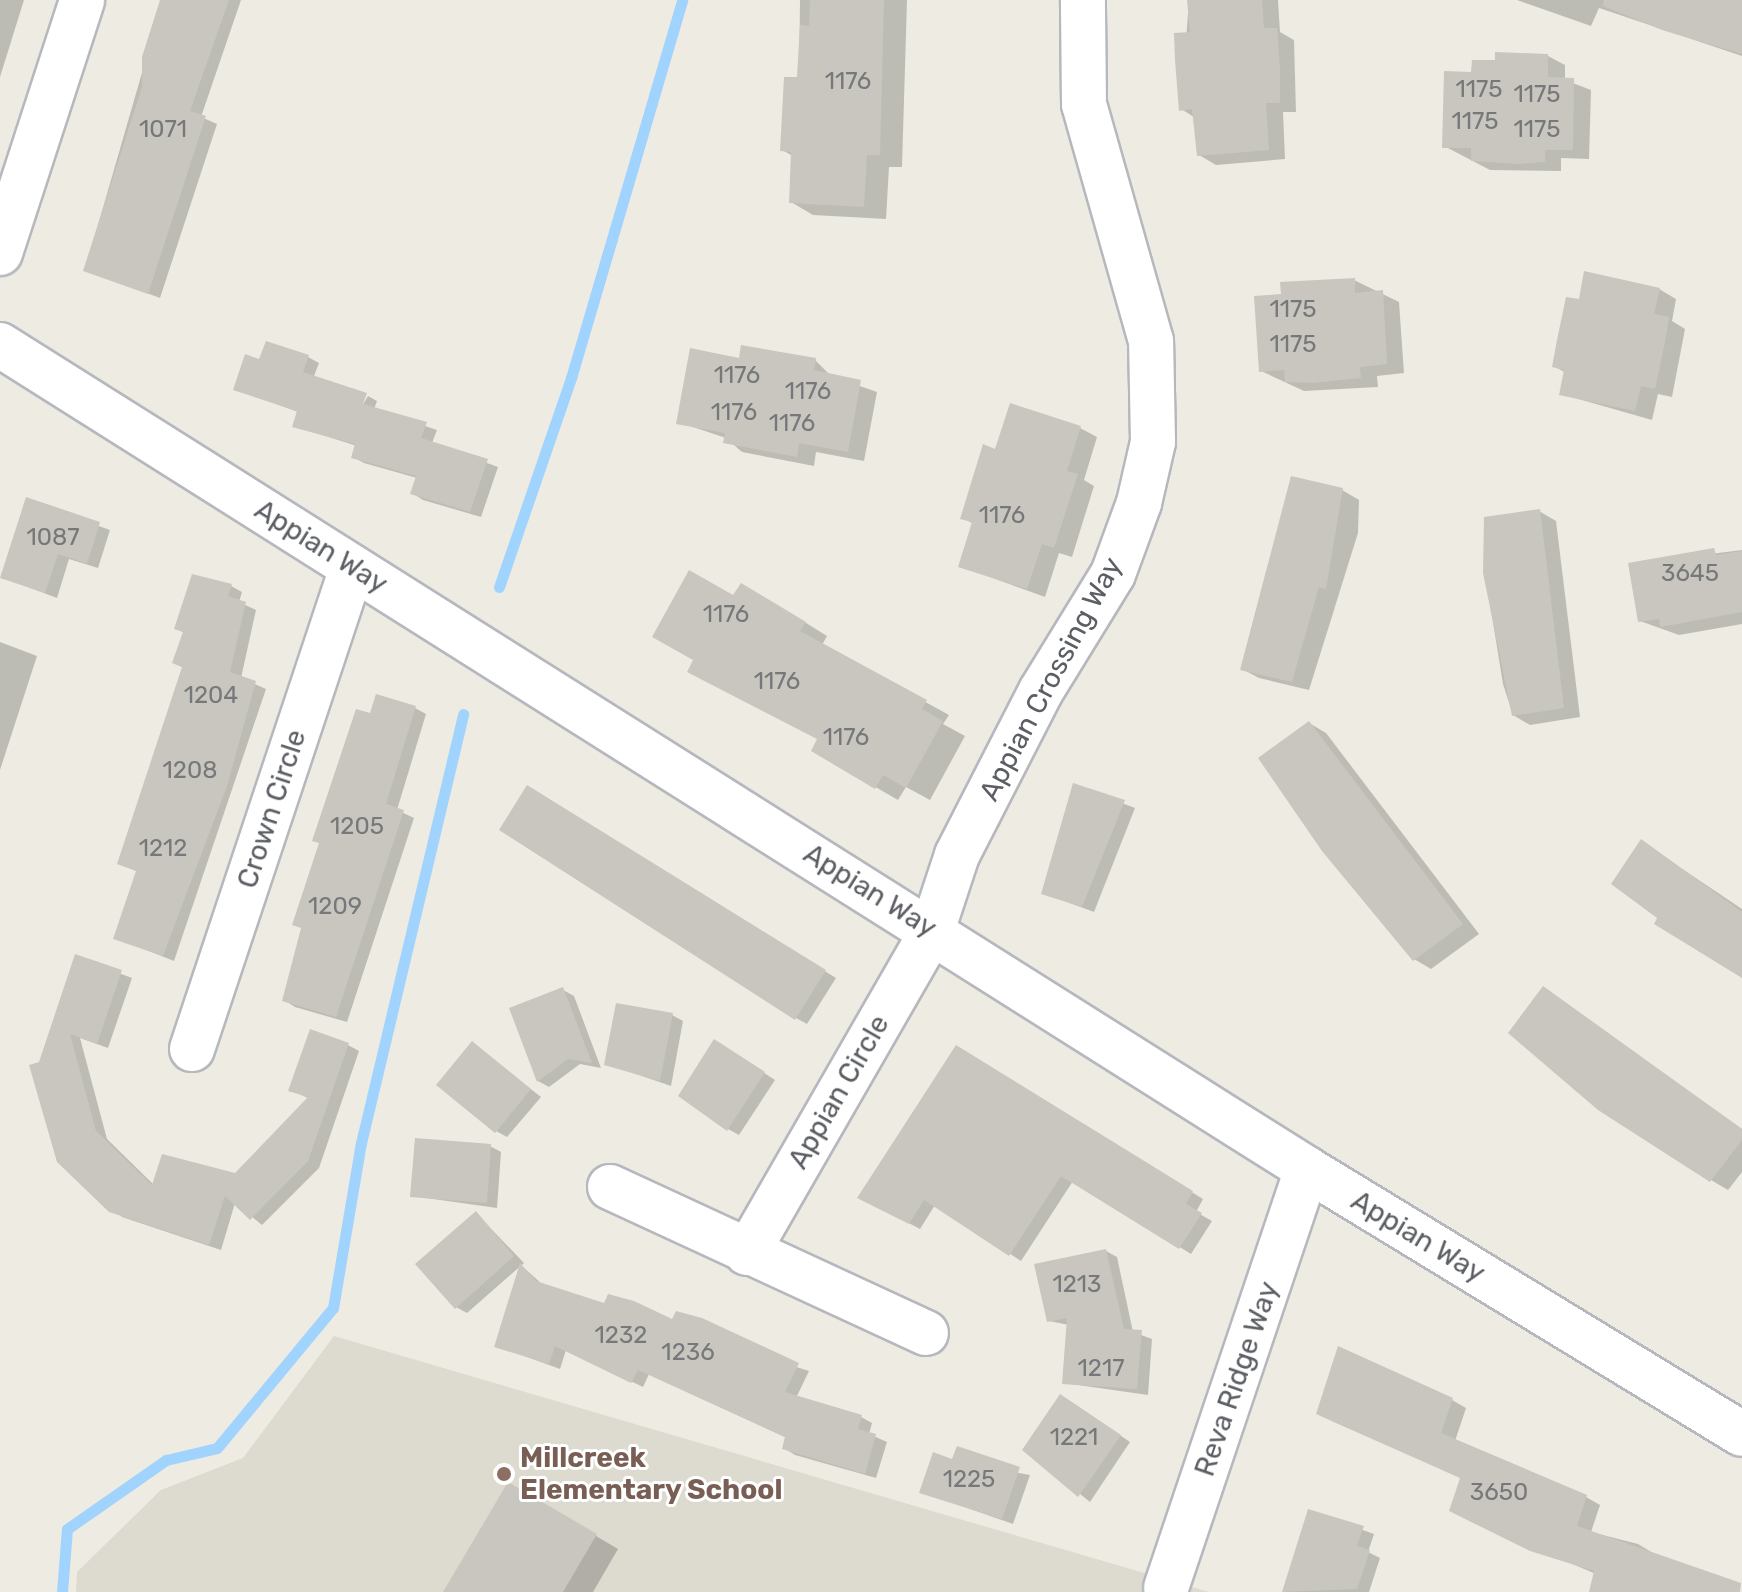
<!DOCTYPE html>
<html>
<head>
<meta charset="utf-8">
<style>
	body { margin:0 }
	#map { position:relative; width:1742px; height:1592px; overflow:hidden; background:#edebe2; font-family:Rubik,sans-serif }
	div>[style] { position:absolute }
	.education>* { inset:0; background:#dddad0 }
	.shadow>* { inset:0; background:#0003 }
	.stream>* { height:11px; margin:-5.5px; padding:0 5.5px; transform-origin:5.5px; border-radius:5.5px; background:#a1d3ff }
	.building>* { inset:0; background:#c8c6bf }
	.roads { filter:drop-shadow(2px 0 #b5b8bd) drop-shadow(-2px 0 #b5b8bd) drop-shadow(0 2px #b5b8bd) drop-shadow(0 -2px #b5b8bd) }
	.minor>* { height:44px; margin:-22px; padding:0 22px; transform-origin:22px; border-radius:22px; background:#fff }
	.dots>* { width:22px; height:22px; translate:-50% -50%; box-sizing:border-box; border:4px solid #fff; border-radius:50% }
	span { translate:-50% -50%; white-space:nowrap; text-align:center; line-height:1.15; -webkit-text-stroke:6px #fff; paint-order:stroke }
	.number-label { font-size:24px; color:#76787a }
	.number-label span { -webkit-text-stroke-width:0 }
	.street-label { font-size:28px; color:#5b5e63 }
	.education-label { font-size:28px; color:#785e54; font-weight:700 }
	.left { translate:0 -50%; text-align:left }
</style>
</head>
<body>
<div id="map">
	<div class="education">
		<div style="clip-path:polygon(334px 1336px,1209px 1592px,76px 1592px,77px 1572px,161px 1490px,243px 1458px)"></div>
	</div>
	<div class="shadow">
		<div style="clip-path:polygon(0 0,24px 0,0 77px)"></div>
		<div style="clip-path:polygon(163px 0,241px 0,201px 117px,217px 124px,160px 298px,85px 270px)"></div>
		<div style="clip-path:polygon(800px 0,907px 0,902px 167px,889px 167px,886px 219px,813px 215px,791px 202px,793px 156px,782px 150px,799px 79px)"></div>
		<div style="clip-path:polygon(1189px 0,1278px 0,1280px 32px,1294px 40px,1296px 112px,1283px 112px,1285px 159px,1216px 165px,1199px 155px,1194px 117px,1181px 109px)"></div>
		<div style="clip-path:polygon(1517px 0,1742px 0,1742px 56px,1599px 8px,1591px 26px)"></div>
		<div style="clip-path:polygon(1548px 56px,1565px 65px,1565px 80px,1591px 90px,1589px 159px,1561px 158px,1561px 171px,1490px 170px,1444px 146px,1472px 74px)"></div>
		<div style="clip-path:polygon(1354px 280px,1399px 302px,1404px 373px,1377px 376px,1378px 387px,1304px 391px,1261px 371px)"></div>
		<div style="clip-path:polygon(1659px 289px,1676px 299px,1672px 321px,1685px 329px,1672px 397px,1658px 394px,1652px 420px,1561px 394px,1566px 373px,1554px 366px,1580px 301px)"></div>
		<div style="clip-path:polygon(308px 357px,319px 363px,314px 376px,358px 413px,368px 396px,377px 401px,374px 409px,437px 430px,432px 443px,498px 467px,481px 517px,423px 500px,412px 493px,417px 478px,364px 463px,353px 457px,357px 446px,294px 426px,298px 412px,236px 389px,260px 361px)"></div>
		<div style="clip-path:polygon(740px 360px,815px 360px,831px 376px,877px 392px,864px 461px,816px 452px,814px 466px,742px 452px,726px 438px,678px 422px)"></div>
		<div style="clip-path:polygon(1080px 428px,1097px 437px,1084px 480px,1094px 486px,1072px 557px,1059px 553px,1045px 597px,960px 566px,974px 524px,962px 518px,996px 451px)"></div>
		<div style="clip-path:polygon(1342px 490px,1359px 500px,1358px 533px,1309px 690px,1259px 678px,1242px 669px)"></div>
		<div style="clip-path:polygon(27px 500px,110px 530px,98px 568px,69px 559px,57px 598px,1px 577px)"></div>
		<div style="clip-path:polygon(1539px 511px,1556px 521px,1580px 717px,1530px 725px,1513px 715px,1503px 684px,1485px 573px)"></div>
		<div style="clip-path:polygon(1742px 550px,1742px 624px,1679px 635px,1640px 621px,1631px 564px)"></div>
		<div style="clip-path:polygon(231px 586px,242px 592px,239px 602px,256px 610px,241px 678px,266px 689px,174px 961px,116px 938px,138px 872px,120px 863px,184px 668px,174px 663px,184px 633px,176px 628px)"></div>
		<div style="clip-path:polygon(734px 598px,803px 621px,827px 636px,822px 645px,949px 715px,943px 724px,965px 736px,930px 800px,906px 787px,898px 800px,813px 751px,819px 740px)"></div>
		<div style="clip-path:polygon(0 642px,37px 656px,0 770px)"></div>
		<div style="clip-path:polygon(415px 708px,426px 714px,397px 810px,414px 818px,347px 1022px,295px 1007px,284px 1000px,371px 716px)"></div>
		<div style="clip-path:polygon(1309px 723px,1326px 733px,1479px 934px,1431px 969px,1414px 959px)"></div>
		<div style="clip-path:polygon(1074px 785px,1135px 808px,1094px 912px,1043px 893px)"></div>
		<div style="clip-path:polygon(527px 788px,836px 978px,807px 1024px,796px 1018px)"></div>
		<div style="clip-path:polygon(1642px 842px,1742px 909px,1742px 976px,1660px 918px)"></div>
		<div style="clip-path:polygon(76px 957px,132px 978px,108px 1048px,80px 1038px,107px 1139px,154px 1185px,236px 1175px,310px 1099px,291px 1090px,348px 1045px,359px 1051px,319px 1168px,262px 1225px,235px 1203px,221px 1250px,122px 1217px,58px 1161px)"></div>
		<div style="clip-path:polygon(1544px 989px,1742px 1129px,1742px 1172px,1728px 1190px,1711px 1180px)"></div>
		<div style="clip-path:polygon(563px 990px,574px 996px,601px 1068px,580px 1064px,549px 1087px,538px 1081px)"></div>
		<div style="clip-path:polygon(672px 1015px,683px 1021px,671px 1086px,607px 1064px)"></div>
		<div style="clip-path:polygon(473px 1044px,541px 1097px,507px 1137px,496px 1131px)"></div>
		<div style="clip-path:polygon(726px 1048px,775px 1080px,739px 1135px,728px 1129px)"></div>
		<div style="clip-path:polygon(956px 1048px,1203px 1199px,1196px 1212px,1212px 1221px,1191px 1254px,1073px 1181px,1021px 1261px,935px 1205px,920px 1229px,871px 1203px)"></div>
		<div style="clip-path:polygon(490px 1146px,501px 1152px,497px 1208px,412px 1196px)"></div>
		<div style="clip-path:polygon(476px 1213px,524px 1263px,467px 1313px,456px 1307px)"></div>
		<div style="clip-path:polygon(1106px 1251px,1117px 1257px,1133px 1332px,1152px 1339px,1148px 1395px,1064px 1383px,1069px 1325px,1049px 1321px)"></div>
		<div style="clip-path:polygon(522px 1266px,544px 1286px,809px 1371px,796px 1398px,861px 1417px,872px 1423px,869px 1434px,887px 1442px,876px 1478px,795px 1455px,784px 1448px,787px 1438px,649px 1374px,643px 1387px,566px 1350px,560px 1369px,497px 1346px)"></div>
		<div style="clip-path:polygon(1452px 1400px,1466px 1408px,1455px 1441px,1586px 1497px,1600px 1505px,1591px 1532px,1638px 1544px,1718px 1592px,1591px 1592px,1596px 1574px,1466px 1519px,1462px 1478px,1332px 1421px)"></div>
		<div style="clip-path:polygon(1071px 1402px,1130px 1442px,1090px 1502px,1024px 1449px)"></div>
		<div style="clip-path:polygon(953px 1461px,1030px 1475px,1013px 1524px,922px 1492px)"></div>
		<div style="clip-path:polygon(508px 1484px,618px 1549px,593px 1592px,446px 1592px)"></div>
		<div style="clip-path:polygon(1309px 1511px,1374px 1534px,1368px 1552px,1380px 1558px,1369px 1592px,1283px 1592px)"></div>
	</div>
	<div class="stream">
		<div style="left:499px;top:587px;width:221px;rotate:-71deg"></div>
		<div style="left:571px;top:378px;width:394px;rotate:-73.6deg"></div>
		<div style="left:62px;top:1592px;width:63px;rotate:-85.5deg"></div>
		<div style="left:67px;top:1529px;width:121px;rotate:-34.9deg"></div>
		<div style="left:166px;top:1460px;width:52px;rotate:-13.2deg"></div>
		<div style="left:217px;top:1448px;width:182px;rotate:-50.4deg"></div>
		<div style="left:333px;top:1308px;width:167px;rotate:-80.4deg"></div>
		<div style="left:361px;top:1143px;width:441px;rotate:-76.6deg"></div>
	</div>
	<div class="building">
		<div style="clip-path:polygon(160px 0,229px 0,190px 111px,206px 116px,148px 294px,83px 271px,142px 87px,142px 57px)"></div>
		<div style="clip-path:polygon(810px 0,884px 0,880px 155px,867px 155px,864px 207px,789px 203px,791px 152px,780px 151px,784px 77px,797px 77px,800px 25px,809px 26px)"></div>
		<div style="clip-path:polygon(1187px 0,1262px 0,1264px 28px,1277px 28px,1280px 67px,1280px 103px,1266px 103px,1269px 150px,1197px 156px,1192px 109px,1179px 111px,1175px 60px,1174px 33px,1190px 32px)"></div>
		<div style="clip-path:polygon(1604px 0,1742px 0,1742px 54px,1662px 30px,1603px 6px)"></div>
		<div style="clip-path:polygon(1495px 52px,1548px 54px,1548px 77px,1574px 78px,1573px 150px,1545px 150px,1545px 162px,1518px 164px,1471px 161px,1471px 148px,1442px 148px,1444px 71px,1471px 72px,1472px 60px,1495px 60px)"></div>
		<div style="clip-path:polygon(1584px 271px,1660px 288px,1654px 314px,1669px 317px,1665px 342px,1655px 389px,1641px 386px,1635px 411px,1559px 395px,1564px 370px,1552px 367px,1557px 340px,1566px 297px,1579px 299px)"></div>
		<div style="clip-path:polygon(1355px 278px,1355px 293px,1383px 290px,1387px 364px,1360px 367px,1361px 378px,1313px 383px,1285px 382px,1284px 370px,1259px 372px,1254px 296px,1281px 294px,1280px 282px)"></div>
		<div style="clip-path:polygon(266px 341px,309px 355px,303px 372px,367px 393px,363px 404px,427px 422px,421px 438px,488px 459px,470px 512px,410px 494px,416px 476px,351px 458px,355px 444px,292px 427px,297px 411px,233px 390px,245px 354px,259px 359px)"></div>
		<div style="clip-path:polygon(741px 345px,816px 358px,814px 370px,861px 380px,848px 452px,799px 443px,797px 457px,723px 443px,725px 433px,676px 424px,690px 348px,739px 358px)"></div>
		<div style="clip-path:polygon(1010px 403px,1081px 426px,1067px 471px,1078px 474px,1054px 548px,1042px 544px,1027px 589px,958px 567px,972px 522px,960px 519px,983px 444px,995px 449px)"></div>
		<div style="clip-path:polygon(1291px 476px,1343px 488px,1326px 589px,1319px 587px,1292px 682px,1240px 670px)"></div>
		<div style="clip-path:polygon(26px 497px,100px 522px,87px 564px,58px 554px,45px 593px,0 578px)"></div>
		<div style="clip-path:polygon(1540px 509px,1564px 708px,1512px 716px,1483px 573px,1484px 517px)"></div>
		<div style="clip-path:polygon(1714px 548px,1716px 555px,1742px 551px,1742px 612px,1660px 627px,1659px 619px,1638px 622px,1628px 563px)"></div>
		<div style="clip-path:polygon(689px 570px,733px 595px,741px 583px,806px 622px,800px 631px,927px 700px,922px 709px,943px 721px,906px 788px,883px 775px,875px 789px,811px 751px,817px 739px,687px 672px,693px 660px,652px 637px)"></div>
		<div style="clip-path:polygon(192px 574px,232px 584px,228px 596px,246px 602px,230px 672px,256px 681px,227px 786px,163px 956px,113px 939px,136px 871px,117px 864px,182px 667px,172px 663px,183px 632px,174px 629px)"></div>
		<div style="clip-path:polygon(376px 694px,416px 706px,386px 804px,404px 810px,336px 1017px,282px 1001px,301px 928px,292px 925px,319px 843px,312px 841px,356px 709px,370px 713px)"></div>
		<div style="clip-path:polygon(1309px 721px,1463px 924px,1413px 961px,1322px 851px,1258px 758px)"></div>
		<div style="clip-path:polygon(1073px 783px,1125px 800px,1082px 907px,1041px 894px)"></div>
		<div style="clip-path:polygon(527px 785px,826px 970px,795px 1020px,499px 830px)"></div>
		<div style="clip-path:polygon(1641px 839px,1742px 912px,1742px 978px,1654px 924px,1657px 918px,1611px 884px)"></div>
		<div style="clip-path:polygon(75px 954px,122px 970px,97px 1044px,70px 1034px,96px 1131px,152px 1185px,162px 1154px,235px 1173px,308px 1097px,288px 1091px,310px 1029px,349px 1043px,308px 1161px,250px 1220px,225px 1196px,209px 1245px,109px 1212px,57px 1162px,29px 1065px,39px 1062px)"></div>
		<div style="clip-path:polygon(1543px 986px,1742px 1129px,1742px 1140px,1710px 1182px,1598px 1110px,1508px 1033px)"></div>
		<div style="clip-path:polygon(563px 987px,592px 1063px,568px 1059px,537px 1082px,509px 1008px)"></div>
		<div style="clip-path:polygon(616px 1003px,673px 1013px,660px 1081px,604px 1065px)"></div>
		<div style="clip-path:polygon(714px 1039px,765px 1072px,727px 1131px,678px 1096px)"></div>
		<div style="clip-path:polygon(472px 1041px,531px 1089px,495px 1133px,436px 1085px)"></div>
		<div style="clip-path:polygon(956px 1045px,1193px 1191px,1186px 1204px,1202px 1213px,1179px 1249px,1061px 1176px,1009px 1256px,924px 1200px,909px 1224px,857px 1198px)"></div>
		<div style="clip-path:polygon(415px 1138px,491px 1144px,487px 1203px,410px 1197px)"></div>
		<div style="clip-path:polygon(476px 1211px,514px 1256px,455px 1309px,415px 1264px)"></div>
		<div style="clip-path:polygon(1106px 1249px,1124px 1329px,1142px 1330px,1137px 1389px,1062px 1384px,1067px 1318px,1047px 1322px,1034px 1264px)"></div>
		<div style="clip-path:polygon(520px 1263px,536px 1281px,604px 1303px,608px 1294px,634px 1301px,672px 1319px,676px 1311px,702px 1318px,799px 1363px,785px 1392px,862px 1415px,858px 1429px,876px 1434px,865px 1474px,782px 1449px,785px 1437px,638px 1370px,631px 1383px,555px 1346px,549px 1364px,494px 1347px)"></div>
		<div style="clip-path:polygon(1338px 1346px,1453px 1398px,1441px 1433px,1587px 1495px,1577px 1526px,1741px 1583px,1740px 1592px,1589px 1592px,1594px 1571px,1530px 1551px,1449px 1511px,1460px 1478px,1316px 1414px)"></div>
		<div style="clip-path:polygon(1060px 1394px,1121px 1435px,1078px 1497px,1022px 1450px)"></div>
		<div style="clip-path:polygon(957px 1446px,1020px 1467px,1002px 1519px,919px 1493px,933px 1452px,952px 1459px)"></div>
		<div style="clip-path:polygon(508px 1482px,597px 1534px,563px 1592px,443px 1592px)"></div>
		<div style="clip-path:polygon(1308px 1509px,1364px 1526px,1357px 1546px,1370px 1550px,1357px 1589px,1282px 1592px)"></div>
	</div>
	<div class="roads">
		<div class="minor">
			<div style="left:0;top:253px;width:266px;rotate:-72deg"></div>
			<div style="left:0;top:345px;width:1545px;rotate:32.23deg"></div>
			<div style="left:1307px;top:1169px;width:509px;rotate:31.35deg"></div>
			<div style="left:192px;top:1049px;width:507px;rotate:-71.6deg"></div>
			<div style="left:610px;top:1187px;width:348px;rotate:24.8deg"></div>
			<div style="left:747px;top:1253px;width:371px;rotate:-60.1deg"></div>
			<div style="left:932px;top:931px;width:80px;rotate:-71.8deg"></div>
			<div style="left:957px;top:855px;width:184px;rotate:-62.9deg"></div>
			<div style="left:1041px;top:691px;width:137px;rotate:-58.4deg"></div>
			<div style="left:1113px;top:574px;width:76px;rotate:-69.9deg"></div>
			<div style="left:1139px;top:503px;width:63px;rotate:-77.1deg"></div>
			<div style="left:1153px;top:442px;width:101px;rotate:-91.1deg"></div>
			<div style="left:1151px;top:341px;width:246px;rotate:-105.8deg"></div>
			<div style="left:1084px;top:104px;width:104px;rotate:-90.6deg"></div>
			<div style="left:1166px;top:1588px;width:442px;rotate:-71.4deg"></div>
		</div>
	</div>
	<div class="dots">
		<div style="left:504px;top:1474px;background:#8d6e63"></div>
	</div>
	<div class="number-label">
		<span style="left:848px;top:82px">1176</span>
		<span style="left:1479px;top:90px">1175</span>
		<span style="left:1537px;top:95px">1175</span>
		<span style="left:1475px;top:122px">1175</span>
		<span style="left:163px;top:130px">1071</span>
		<span style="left:1537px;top:130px">1175</span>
		<span style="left:1293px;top:310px">1175</span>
		<span style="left:1293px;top:345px">1175</span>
		<span style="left:737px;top:376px">1176</span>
		<span style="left:808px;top:392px">1176</span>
		<span style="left:734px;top:413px">1176</span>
		<span style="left:792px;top:424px">1176</span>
		<span style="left:1002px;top:516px">1176</span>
		<span style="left:53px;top:538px">1087</span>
		<span style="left:1690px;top:574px">3645</span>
		<span style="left:726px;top:615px">1176</span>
		<span style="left:777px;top:682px">1176</span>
		<span style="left:211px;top:696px">1204</span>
		<span style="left:846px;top:738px">1176</span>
		<span style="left:190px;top:771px">1208</span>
		<span style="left:357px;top:827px">1205</span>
		<span style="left:163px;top:849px">1212</span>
		<span style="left:335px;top:907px">1209</span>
		<span style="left:1077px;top:1285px">1213</span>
		<span style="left:621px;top:1336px">1232</span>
		<span style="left:688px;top:1353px">1236</span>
		<span style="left:1101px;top:1369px">1217</span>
		<span style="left:1074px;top:1438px">1221</span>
		<span style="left:969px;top:1480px">1225</span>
		<span style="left:1499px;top:1493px">3650</span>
	</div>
	<div class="street-label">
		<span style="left:321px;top:547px;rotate:32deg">Appian Way</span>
		<span style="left:1051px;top:679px;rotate:-62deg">Appian Crossing Way</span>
		<span style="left:272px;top:809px;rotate:-72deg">Crown Circle</span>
		<span style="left:870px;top:891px;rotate:32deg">Appian Way</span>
		<span style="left:839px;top:1092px;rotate:-60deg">Appian Circle</span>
		<span style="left:1418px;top:1237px;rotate:31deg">Appian Way</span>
		<span style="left:1237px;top:1379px;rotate:-71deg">Reva Ridge Way</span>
	</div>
	<div class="education-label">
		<span class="left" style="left:520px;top:1474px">Millcreek<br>Elementary School</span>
	</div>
</div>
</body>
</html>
